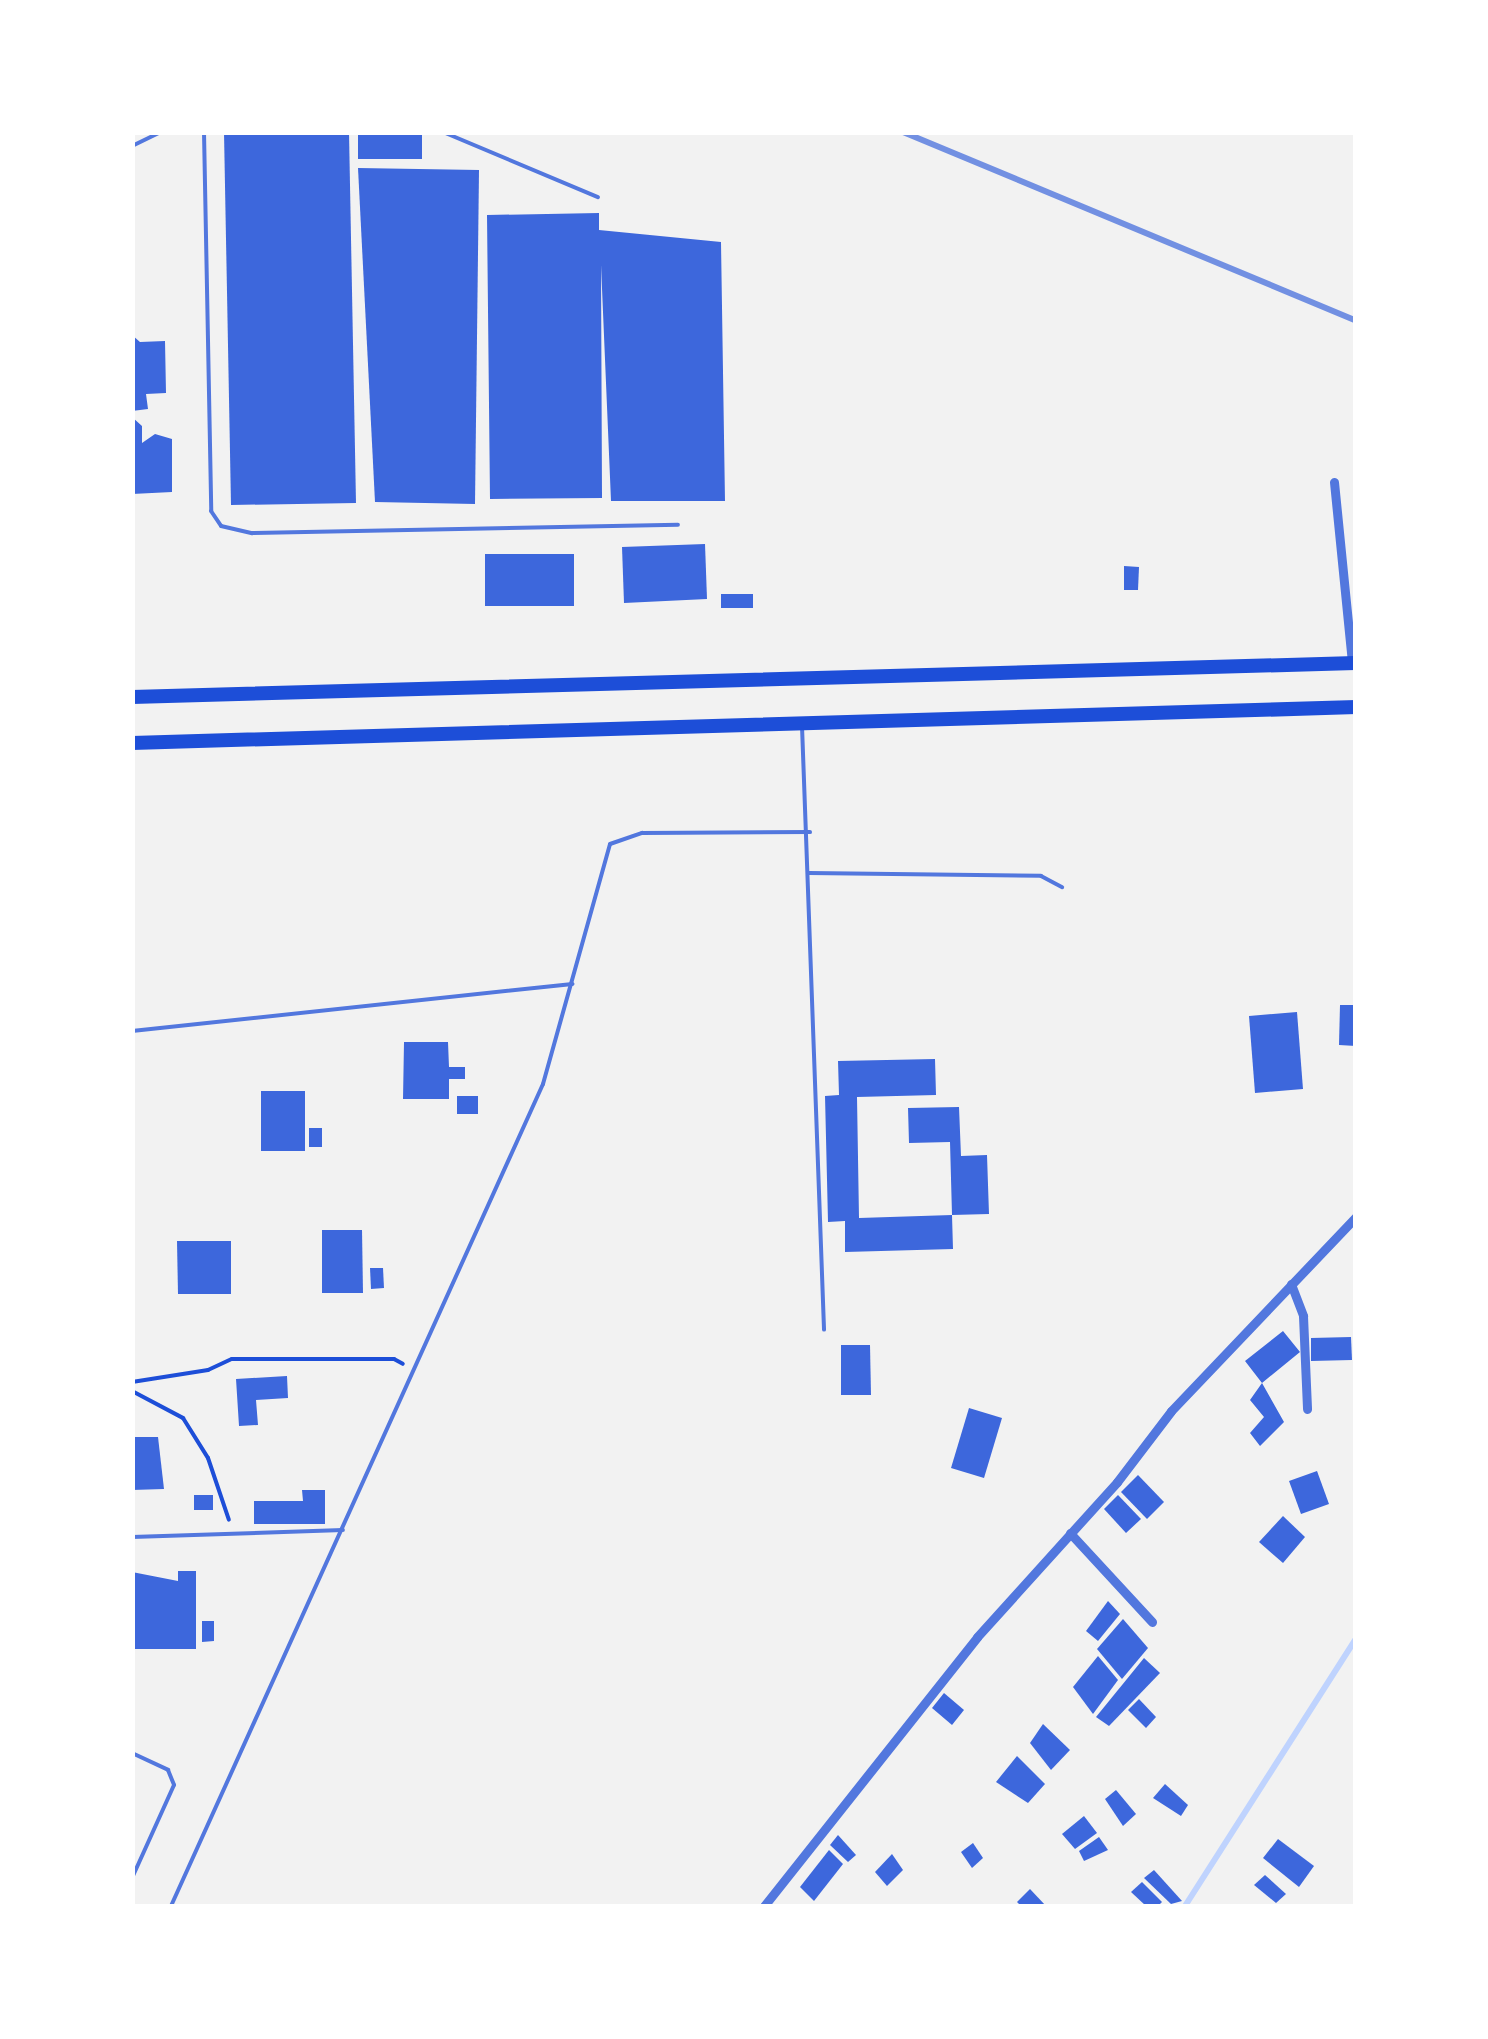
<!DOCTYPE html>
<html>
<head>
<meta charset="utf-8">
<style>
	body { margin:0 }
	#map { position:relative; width:1488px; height:2039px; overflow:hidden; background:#f2f2f2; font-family:"Public Sans",sans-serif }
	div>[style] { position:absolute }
	.stream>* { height:6px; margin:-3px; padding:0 3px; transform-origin:3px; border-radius:3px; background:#bfd3fe }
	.building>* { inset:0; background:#3d67dc }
	.path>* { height:4px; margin:-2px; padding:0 2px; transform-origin:2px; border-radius:2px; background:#1d4ed8 }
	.service>* { height:4px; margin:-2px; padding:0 2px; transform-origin:2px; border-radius:2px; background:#5277de }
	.minor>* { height:9px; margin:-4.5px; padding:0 4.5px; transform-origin:4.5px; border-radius:4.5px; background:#5277de }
	.primary>* { height:14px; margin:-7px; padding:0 7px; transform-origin:7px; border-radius:7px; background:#1d4ed8 }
	.rail>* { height:6px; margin:-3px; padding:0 3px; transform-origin:3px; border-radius:3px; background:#7290e2 }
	span { translate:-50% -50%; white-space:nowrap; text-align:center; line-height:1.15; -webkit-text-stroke:8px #fff; paint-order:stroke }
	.frame { position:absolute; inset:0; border:135px solid #fff; pointer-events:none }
</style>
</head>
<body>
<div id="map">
	<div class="stream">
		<div style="left:1185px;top:1906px;width:317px;rotate:-57.4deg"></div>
	</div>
	<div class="building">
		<div style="clip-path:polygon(224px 132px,349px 132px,356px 503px,231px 505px)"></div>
		<div style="clip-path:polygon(358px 132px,422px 132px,422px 159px,358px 159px)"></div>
		<div style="clip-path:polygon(358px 168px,479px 170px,475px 504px,375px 502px)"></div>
		<div style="clip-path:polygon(599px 213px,599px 230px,721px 242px,725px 501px,611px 501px,601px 265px,602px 498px,490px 499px,487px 215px)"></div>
		<div style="clip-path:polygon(132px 335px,140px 342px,165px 341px,166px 393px,146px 394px,148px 409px,132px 411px)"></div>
		<div style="clip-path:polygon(132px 417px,142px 426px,142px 443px,155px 434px,172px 439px,172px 492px,132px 494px)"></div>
		<div style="clip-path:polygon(705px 544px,707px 599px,624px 603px,622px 547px)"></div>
		<div style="clip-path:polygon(485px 554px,574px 554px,574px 606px,485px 606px)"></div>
		<div style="clip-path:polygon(1124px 566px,1139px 567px,1138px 590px,1124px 590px)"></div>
		<div style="clip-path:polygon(721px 594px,753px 594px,753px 608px,721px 608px)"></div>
		<div style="clip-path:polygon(1340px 1005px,1356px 1005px,1356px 1046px,1339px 1045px)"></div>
		<div style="clip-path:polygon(1297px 1012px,1303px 1089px,1255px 1093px,1249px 1016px)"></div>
		<div style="clip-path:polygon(404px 1042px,448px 1042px,449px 1067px,465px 1067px,465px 1079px,449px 1079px,449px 1099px,403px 1099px)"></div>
		<div style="clip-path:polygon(935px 1059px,936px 1095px,857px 1097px,859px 1218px,952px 1215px,953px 1249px,845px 1252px,845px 1221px,828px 1222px,825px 1096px,839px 1095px,838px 1061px)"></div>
		<div style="clip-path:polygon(261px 1091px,305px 1091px,305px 1151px,261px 1151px)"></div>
		<div style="clip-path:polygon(457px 1096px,478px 1096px,478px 1114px,457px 1114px)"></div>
		<div style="clip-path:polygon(959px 1107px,961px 1156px,987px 1155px,989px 1214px,952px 1215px,950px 1142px,909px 1143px,908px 1108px)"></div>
		<div style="clip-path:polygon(309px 1128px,322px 1128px,322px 1147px,309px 1147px)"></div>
		<div style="clip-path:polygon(322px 1230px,362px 1230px,363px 1293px,322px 1293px)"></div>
		<div style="clip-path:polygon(177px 1241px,231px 1241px,231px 1294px,178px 1294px)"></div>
		<div style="clip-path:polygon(370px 1268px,383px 1268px,384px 1288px,371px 1289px)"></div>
		<div style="clip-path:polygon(1283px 1331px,1300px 1352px,1262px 1383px,1284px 1422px,1260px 1446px,1250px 1433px,1264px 1417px,1250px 1400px,1262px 1383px,1245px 1361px)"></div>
		<div style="clip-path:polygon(1351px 1337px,1352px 1360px,1311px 1361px,1311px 1338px)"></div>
		<div style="clip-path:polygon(841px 1345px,870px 1345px,871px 1395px,841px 1395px)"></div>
		<div style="clip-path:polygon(287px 1376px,288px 1398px,256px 1400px,258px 1425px,239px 1426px,236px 1379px)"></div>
		<div style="clip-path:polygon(969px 1408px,1002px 1418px,984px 1478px,951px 1468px)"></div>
		<div style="clip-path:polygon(132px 1437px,158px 1437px,164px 1489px,132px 1490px)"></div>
		<div style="clip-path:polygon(1317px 1471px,1329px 1504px,1301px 1514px,1289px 1481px)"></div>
		<div style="clip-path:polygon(1138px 1475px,1164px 1502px,1147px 1519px,1121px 1492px)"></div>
		<div style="clip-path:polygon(302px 1490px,325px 1490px,325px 1524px,254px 1524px,254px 1501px,303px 1501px)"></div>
		<div style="clip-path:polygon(194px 1495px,213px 1495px,213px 1510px,194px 1510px)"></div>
		<div style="clip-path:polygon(1118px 1495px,1141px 1519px,1126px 1533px,1104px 1509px)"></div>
		<div style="clip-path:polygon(1283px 1516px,1305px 1537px,1283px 1563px,1259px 1542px)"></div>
		<div style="clip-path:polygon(178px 1571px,196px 1571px,196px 1649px,132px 1649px,132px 1572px,178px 1581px)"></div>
		<div style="clip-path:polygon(1108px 1601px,1120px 1614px,1098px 1641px,1086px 1631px)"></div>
		<div style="clip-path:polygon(1123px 1619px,1148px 1648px,1122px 1679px,1097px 1649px)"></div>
		<div style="clip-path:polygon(202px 1621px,214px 1621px,214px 1641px,202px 1642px)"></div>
		<div style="clip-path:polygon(1098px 1656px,1118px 1680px,1093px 1714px,1073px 1687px)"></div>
		<div style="clip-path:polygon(1144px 1658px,1160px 1673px,1109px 1726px,1096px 1717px)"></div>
		<div style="clip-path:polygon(944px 1693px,964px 1710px,952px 1725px,932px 1708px)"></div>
		<div style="clip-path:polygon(1139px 1699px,1156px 1717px,1146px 1728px,1128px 1710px)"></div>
		<div style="clip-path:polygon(1043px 1724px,1070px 1750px,1051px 1770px,1030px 1743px)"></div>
		<div style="clip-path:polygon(1017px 1756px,1045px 1784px,1028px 1803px,996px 1782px)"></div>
		<div style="clip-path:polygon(1165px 1784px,1188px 1805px,1181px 1816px,1153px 1798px)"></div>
		<div style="clip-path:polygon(1116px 1790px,1136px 1814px,1123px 1826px,1105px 1799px)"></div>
		<div style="clip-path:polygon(1084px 1816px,1097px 1833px,1075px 1849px,1062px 1834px)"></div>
		<div style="clip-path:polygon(838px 1835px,856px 1855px,848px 1862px,830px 1845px)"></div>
		<div style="clip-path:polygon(1099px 1837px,1108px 1850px,1084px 1861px,1079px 1851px)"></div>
		<div style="clip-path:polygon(1278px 1839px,1314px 1866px,1299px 1887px,1263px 1858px)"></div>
		<div style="clip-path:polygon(973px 1843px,983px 1858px,972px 1868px,961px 1852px)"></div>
		<div style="clip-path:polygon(829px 1850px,843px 1864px,814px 1901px,800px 1887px)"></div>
		<div style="clip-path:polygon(892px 1854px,903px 1870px,887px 1886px,875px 1872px)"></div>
		<div style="clip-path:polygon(1154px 1870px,1182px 1901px,1171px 1904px,1144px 1878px)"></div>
		<div style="clip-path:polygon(1265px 1875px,1286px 1894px,1276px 1903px,1254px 1885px)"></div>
		<div style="clip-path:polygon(1142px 1882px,1162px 1902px,1158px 1906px,1146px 1906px,1131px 1892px)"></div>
		<div style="clip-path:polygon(1030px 1889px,1046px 1906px,1021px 1906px,1017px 1902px)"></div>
	</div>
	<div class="path">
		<div style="left:132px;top:1382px;width:77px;rotate:-9deg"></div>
		<div style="left:208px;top:1370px;width:26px;rotate:-25deg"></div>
		<div style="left:232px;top:1359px;width:162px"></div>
		<div style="left:394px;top:1359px;width:10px;rotate:29deg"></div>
		<div style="left:132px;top:1391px;width:58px;rotate:27.9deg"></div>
		<div style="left:183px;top:1418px;width:47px;rotate:58deg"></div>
		<div style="left:208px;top:1458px;width:65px;rotate:71.3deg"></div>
	</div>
	<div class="service">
		<div style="left:204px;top:132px;width:379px;rotate:88.9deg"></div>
		<div style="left:211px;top:511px;width:18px;rotate:56deg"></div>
		<div style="left:221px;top:526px;width:32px;rotate:13deg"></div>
		<div style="left:252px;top:533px;width:426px;rotate:-1.1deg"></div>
		<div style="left:443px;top:132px;width:168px;rotate:22.8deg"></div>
		<div style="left:132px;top:146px;width:32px;rotate:-26deg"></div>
		<div style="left:802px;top:726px;width:604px;rotate:87.91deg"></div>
		<div style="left:809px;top:873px;width:232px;rotate:0.7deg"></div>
		<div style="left:1041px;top:876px;width:24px;rotate:28deg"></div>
		<div style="left:132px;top:1031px;width:443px;rotate:-6.1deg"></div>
		<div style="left:132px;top:1537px;width:211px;rotate:-1.9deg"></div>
		<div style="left:132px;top:1753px;width:40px;rotate:25deg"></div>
		<div style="left:168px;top:1770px;width:16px;rotate:68deg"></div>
		<div style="left:174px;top:1785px;width:102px;rotate:114.3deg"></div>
		<div style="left:171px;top:1906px;width:902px;rotate:-65.65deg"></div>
		<div style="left:543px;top:1084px;width:249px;rotate:-74.4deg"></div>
		<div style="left:610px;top:844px;width:34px;rotate:-19deg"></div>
		<div style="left:642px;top:833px;width:168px;rotate:-0.3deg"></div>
	</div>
	<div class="minor">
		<div style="left:1334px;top:482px;width:182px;rotate:84.3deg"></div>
		<div style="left:1291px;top:1284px;width:34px;rotate:69deg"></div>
		<div style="left:1303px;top:1316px;width:93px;rotate:87.5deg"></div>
		<div style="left:1070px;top:1533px;width:121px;rotate:47.3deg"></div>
		<div style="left:764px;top:1906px;width:343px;rotate:-51.6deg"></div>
		<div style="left:977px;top:1637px;width:209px;rotate:-47.9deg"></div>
		<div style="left:1117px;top:1482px;width:89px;rotate:-52.7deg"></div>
		<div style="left:1171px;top:1411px;width:268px;rotate:-46.4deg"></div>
	</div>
	<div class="primary">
		<div style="left:132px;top:697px;width:1224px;rotate:-1.59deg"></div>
		<div style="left:132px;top:743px;width:1225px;rotate:-1.68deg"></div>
	</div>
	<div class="rail">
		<div style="left:903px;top:132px;width:491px;rotate:22.6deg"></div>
	</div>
	<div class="frame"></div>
</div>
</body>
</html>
